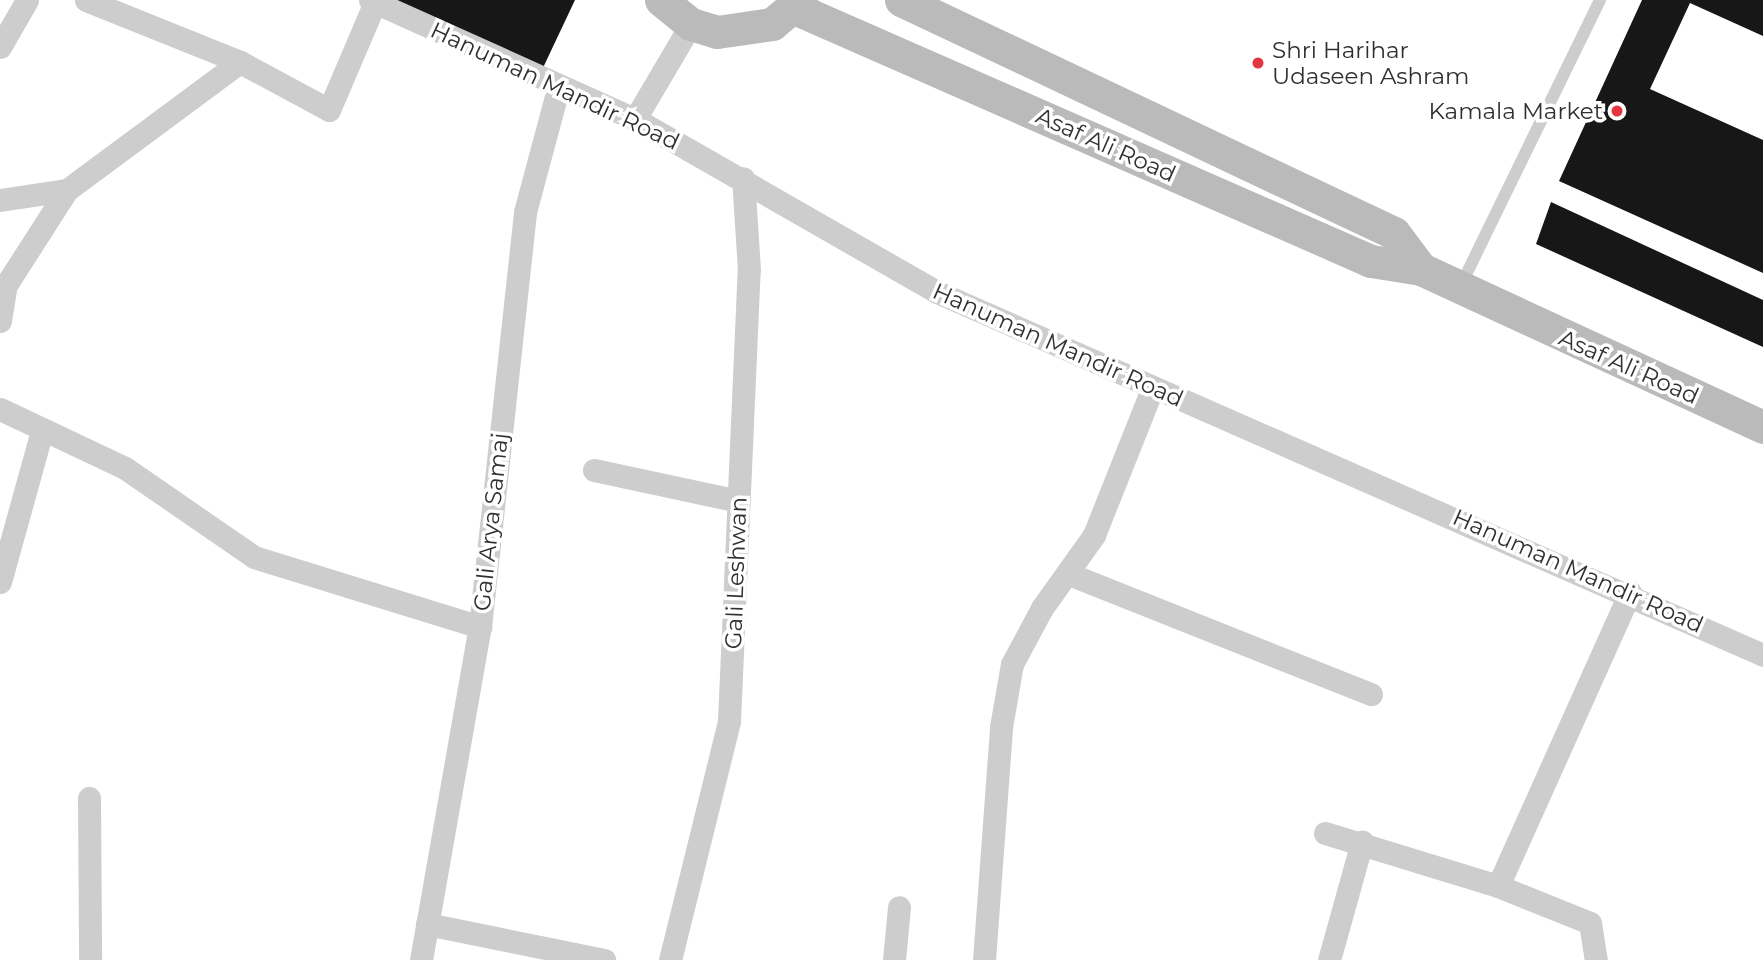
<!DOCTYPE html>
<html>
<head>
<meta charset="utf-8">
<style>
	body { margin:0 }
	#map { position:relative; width:1763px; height:960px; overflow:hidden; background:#fff; font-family:Montserrat,sans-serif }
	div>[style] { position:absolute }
	.building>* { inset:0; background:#171717 }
	.service>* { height:12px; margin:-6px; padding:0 6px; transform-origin:6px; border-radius:6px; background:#cdcdcd }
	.minor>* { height:23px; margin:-11.5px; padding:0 11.5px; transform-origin:11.5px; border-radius:11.5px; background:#cdcdcd }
	.secondary>* { height:33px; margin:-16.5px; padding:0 16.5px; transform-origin:16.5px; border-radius:16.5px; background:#bababa }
	.dots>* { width:19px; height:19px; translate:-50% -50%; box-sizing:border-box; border:4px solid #fff; border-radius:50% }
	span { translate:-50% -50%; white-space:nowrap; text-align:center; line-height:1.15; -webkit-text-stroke:7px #fff; paint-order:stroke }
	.poi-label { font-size:23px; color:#303030 }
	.left { translate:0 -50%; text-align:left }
	.right { translate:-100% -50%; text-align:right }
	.street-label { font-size:23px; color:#303030 }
</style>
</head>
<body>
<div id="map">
	<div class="building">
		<div style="clip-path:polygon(396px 0,575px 0,541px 72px)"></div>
		<div style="clip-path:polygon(1642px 0,1763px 0,1763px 36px,1690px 3px,1650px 89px,1763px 140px,1763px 273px,1559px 181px)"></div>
		<div style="clip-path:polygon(1551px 202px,1763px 300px,1763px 347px,1536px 244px)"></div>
	</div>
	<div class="service">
		<div style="left:1460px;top:287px;width:319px;rotate:-64deg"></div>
	</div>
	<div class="minor">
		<div style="left:86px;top:0;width:166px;rotate:21.9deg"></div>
		<div style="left:370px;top:0;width:290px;rotate:24.2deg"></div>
		<div style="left:635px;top:119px;width:348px;rotate:29.8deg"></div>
		<div style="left:937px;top:292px;width:902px;rotate:23.72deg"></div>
		<div style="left:0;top:47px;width:54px;rotate:-60.1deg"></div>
		<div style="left:635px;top:119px;width:110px;rotate:-59.5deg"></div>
		<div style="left:0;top:200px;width:68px;rotate:-8.5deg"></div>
		<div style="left:0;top:321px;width:36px;rotate:-81deg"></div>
		<div style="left:6px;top:285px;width:113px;rotate:-57.3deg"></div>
		<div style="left:67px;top:190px;width:215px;rotate:-36.5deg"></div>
		<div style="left:240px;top:62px;width:101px;rotate:28.3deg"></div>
		<div style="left:329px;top:110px;width:117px;rotate:-66.9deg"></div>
		<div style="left:0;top:409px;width:138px;rotate:25.3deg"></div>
		<div style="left:125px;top:468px;width:157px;rotate:34.6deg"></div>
		<div style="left:254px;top:557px;width:237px;rotate:17.2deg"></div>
		<div style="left:594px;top:470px;width:147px;rotate:12.1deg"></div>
		<div style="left:1069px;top:574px;width:325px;rotate:21.7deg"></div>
		<div style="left:0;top:582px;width:157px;rotate:-74.5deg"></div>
		<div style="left:89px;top:798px;width:162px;rotate:89.6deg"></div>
		<div style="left:1325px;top:833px;width:181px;rotate:17deg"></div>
		<div style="left:1498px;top:886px;width:322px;rotate:-65.8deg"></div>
		<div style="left:1498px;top:886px;width:99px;rotate:21.9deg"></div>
		<div style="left:1590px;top:923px;width:37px;rotate:81deg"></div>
		<div style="left:427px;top:924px;width:181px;rotate:11.5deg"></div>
		<div style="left:421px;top:960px;width:338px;rotate:-80deg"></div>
		<div style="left:480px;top:627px;width:417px;rotate:-83.8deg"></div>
		<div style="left:525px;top:212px;width:131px;rotate:-75deg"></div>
		<div style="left:670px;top:960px;width:246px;rotate:-76.1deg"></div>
		<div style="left:729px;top:721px;width:451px;rotate:-87.5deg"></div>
		<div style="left:749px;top:270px;width:92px;rotate:-93.7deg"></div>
		<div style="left:894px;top:960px;width:53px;rotate:-84.6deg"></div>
		<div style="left:984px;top:960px;width:234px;rotate:-85.8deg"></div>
		<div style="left:1001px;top:727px;width:64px;rotate:-80.1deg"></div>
		<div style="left:1012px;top:664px;width:64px;rotate:-61.8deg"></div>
		<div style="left:1042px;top:608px;width:90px;rotate:-54.5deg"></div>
		<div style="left:1094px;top:535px;width:157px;rotate:-68.3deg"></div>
		<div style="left:1329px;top:960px;width:123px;rotate:-74.4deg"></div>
	</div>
	<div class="secondary">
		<div style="left:661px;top:0;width:38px;rotate:39deg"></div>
		<div style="left:691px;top:24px;width:27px;rotate:17deg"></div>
		<div style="left:717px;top:32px;width:56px;rotate:-8.3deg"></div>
		<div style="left:772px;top:24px;width:38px;rotate:-40deg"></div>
		<div style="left:901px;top:0;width:545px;rotate:25.3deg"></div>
		<div style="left:1394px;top:233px;width:45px;rotate:53.1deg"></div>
		<div style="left:794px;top:8px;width:630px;rotate:23.68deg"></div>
		<div style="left:1371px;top:261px;width:51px;rotate:9.1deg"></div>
		<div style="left:1421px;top:269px;width:377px;rotate:24.8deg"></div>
	</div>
	<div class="dots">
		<div style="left:1258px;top:63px;background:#e43641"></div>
		<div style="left:1617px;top:111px;background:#e43641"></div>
	</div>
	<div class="poi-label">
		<span class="left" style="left:1272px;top:63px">Shri Harihar<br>Udaseen Ashram</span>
		<span class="right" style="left:1603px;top:111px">Kamala Market</span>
	</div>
	<div class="street-label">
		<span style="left:555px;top:86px;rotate:25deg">Hanuman Mandir Road</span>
		<span style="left:1106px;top:145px;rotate:24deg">Asaf Ali Road</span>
		<span style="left:1058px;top:345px;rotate:24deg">Hanuman Mandir Road</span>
		<span style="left:1629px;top:367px;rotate:24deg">Asaf Ali Road</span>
		<span style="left:491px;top:522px;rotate:-84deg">Gali Arya Samaj</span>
		<span style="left:1578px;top:571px;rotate:24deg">Hanuman Mandir Road</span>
		<span style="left:736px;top:573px;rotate:-88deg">Gali Leshwan</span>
	</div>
</div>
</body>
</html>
